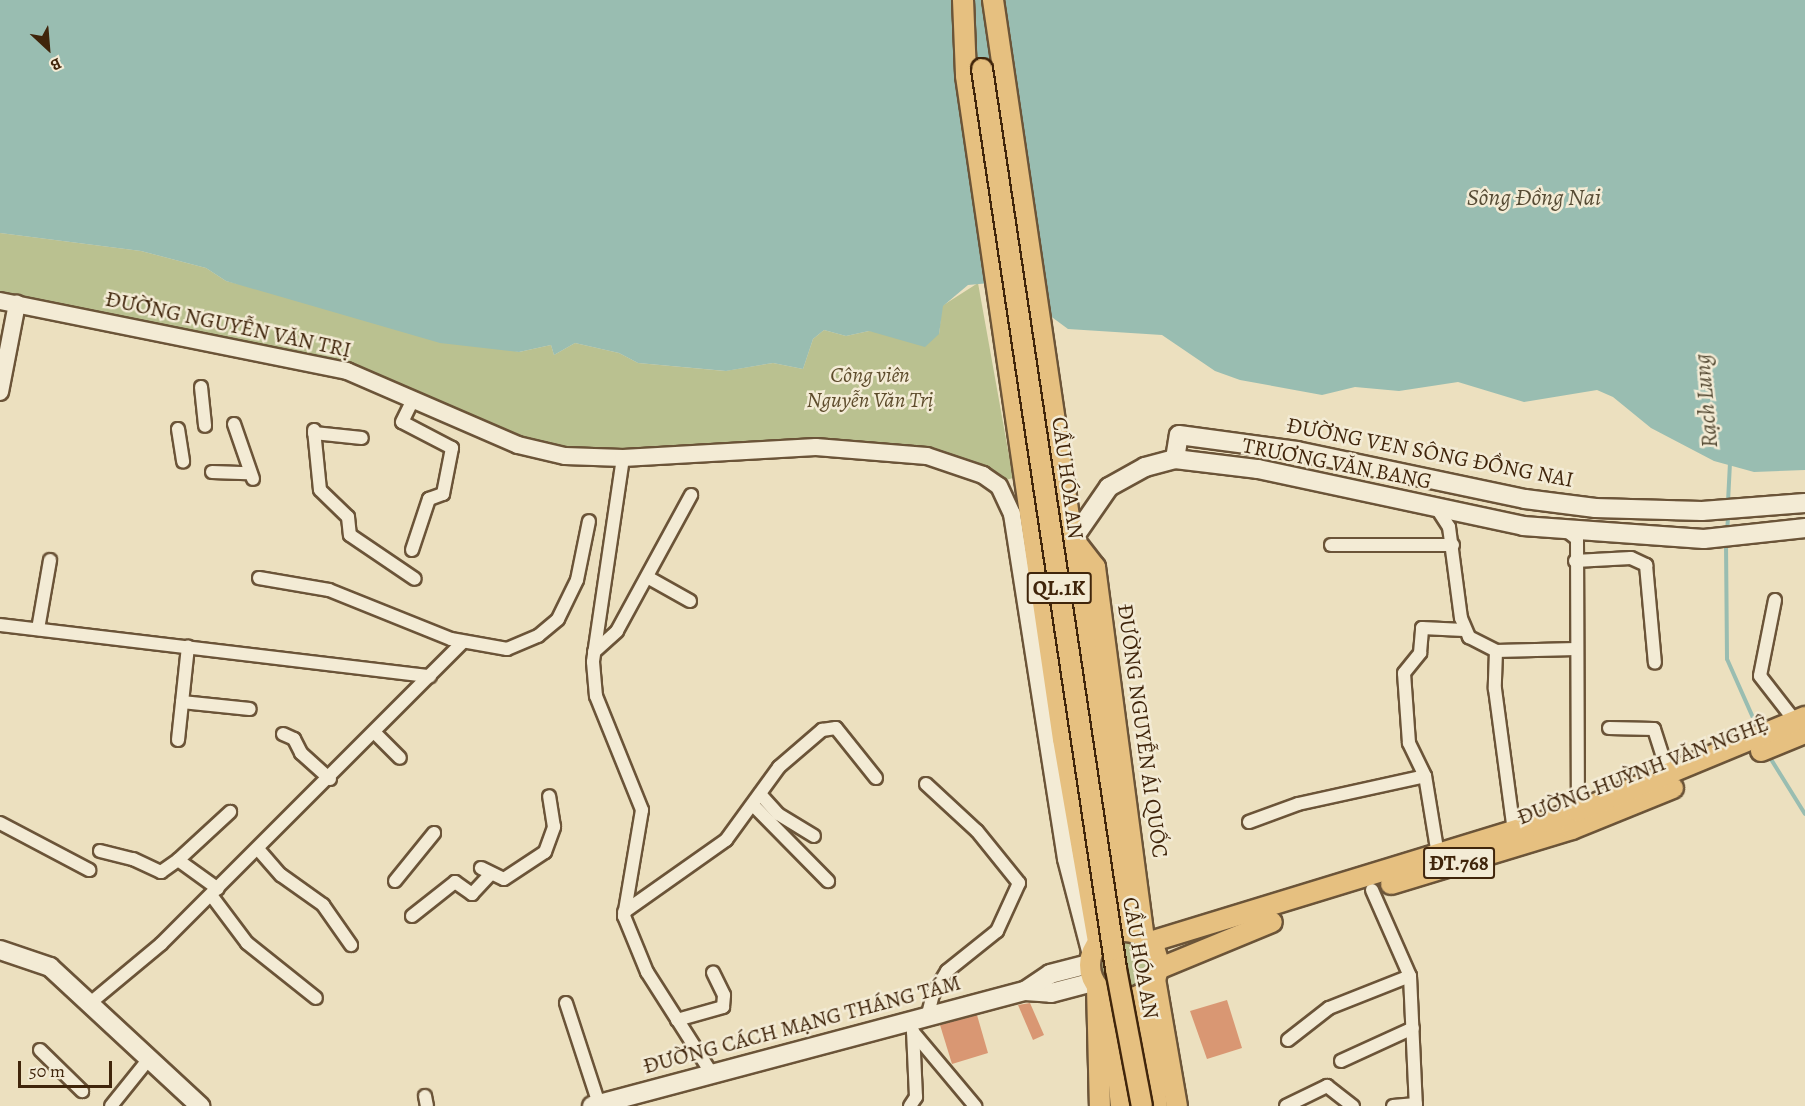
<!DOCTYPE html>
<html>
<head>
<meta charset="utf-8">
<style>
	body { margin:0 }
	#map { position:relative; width:1805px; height:1106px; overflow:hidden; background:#ece0bf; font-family:Alegreya,serif }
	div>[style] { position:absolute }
	.green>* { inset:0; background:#bac190 }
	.round { border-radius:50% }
	.water>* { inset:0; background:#99bdb1 }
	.stream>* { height:4px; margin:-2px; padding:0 2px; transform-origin:2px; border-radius:2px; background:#99bdb1 }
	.building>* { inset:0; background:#d99773 }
	.roads { filter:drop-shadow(2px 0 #6b5438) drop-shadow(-2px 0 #6b5438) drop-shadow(0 2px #6b5438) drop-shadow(0 -2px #6b5438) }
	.minor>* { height:12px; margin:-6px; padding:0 6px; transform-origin:6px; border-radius:6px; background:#f3ebd5 }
	.tertiary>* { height:16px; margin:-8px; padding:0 8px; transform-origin:8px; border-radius:8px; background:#f3ebd5 }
	.secondary>* { height:18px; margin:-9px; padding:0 9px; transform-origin:9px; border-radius:9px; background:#f3ebd5 }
	.primary>* { height:20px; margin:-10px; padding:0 10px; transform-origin:10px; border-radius:10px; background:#e6c080 }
	.primary>.ring { margin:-10px; padding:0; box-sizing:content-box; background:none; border:20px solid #e6c080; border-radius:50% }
	.bridges { filter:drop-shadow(2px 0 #40250b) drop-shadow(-2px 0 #40250b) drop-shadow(0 2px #40250b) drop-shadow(0 -2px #40250b) }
	.primary-bridge>* { height:20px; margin:-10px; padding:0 10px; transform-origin:10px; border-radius:10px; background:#e6c080 }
	span { translate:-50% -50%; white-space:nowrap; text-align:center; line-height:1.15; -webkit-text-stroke:5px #f3ebd5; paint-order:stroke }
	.shield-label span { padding:2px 4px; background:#f3ebd5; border:2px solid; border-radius:4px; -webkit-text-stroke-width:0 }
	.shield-label { font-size:21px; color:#40250b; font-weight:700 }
	.street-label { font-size:22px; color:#40250b }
	.park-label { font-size:22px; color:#5e4c2c; font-style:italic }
	.water-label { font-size:24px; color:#564b34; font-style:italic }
	.north { position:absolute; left:18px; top:18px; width:60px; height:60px; -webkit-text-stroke:4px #f3ebd5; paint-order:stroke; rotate:154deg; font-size:16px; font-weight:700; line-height:24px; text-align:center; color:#40250b }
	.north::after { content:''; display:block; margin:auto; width:21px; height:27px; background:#40250b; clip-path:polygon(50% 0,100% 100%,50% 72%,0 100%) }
	.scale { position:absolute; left:18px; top:1061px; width:94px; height:27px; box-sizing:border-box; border:3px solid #40250b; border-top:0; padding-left:8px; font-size:18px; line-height:21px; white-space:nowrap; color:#40250b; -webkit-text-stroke:4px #f3ebd5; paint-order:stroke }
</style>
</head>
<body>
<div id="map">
	<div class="green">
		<div style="clip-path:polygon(0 233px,141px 251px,206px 268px,226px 281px,519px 352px,551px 345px,554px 355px,575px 343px,619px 353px,638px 363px,725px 371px,773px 363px,803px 369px,813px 339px,824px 330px,846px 336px,869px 331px,939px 334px,942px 306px,978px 283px,1013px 478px,1002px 481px,974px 463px,937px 449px,866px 443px,623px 451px,567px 448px,519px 438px,416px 392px,0 294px)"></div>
		<div class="round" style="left:1097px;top:938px;width:54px;height:54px"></div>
	</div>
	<div class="water">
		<div style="clip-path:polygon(0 0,1805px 0,1805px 470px,1754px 472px,1714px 461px,1651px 428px,1613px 397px,1597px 390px,1524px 402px,1458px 382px,1399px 391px,1355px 387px,1322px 395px,1240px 380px,1215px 371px,1162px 335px,1068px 329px,1026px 298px,990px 283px,968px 285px,943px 306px,939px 334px,925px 347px,869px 331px,846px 336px,824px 330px,813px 339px,803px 369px,773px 363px,726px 371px,638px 363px,619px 353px,575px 343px,554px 355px,551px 345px,519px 352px,440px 343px,226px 281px,206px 268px,141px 251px,0 233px)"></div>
	</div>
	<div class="stream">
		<div style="left:1728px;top:502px;width:40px;rotate:-87.1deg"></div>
		<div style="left:1727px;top:532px;width:16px;rotate:-86deg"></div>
		<div style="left:1726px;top:543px;width:116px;rotate:89.5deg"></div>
		<div style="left:1727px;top:659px;width:77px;rotate:66.1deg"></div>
		<div style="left:1769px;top:756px;width:68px;rotate:58.2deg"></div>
	</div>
	<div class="building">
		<div style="clip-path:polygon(1227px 1000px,1242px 1048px,1207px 1059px,1190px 1011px)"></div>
		<div style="clip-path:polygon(1030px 1003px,1044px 1035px,1033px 1040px,1018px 1005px)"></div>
		<div style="clip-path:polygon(977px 1015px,988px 1053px,952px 1064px,940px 1025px)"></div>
	</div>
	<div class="roads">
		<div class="minor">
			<div style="left:201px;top:387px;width:39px;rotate:84deg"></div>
			<div style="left:234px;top:424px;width:58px;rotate:70.9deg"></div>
			<div style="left:178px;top:429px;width:33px;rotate:81deg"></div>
			<div style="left:314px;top:430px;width:60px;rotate:84.3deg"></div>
			<div style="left:320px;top:490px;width:39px;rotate:44deg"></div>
			<div style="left:348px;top:517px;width:18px;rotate:84deg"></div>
			<div style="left:350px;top:535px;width:78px;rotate:34.1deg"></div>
			<div style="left:314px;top:433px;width:48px;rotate:5.9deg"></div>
			<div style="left:623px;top:458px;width:206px;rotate:98.4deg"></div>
			<div style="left:593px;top:662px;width:34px;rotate:85deg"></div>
			<div style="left:596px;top:696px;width:123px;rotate:68deg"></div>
			<div style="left:642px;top:810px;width:108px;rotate:99.6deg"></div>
			<div style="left:624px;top:916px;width:61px;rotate:67.7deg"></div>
			<div style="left:647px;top:972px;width:121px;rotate:57.5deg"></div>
			<div style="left:212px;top:472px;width:36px;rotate:2deg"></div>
			<div style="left:1436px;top:507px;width:24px;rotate:57deg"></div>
			<div style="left:1449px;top:527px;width:92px;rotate:82.5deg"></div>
			<div style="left:1461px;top:618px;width:21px;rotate:67deg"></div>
			<div style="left:1469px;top:637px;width:30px;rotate:27deg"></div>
			<div style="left:1496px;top:651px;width:80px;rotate:-1.4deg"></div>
			<div style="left:1567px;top:531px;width:13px;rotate:39deg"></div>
			<div style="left:1577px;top:539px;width:272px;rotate:89.8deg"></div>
			<div style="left:1331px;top:545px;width:122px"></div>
			<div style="left:412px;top:550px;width:54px;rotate:-71.6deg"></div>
			<div style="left:429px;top:499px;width:15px;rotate:-20deg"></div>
			<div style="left:443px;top:494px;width:47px;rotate:-78.9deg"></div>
			<div style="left:452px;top:448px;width:56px;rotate:-152.5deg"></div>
			<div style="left:402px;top:422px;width:25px;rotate:-64deg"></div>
			<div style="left:1575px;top:561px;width:56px;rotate:-3.1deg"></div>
			<div style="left:1631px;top:558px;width:17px;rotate:25deg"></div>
			<div style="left:1646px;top:565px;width:98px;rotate:84.8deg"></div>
			<div style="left:259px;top:578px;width:71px;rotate:9.7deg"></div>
			<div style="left:329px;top:590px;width:131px;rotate:21.9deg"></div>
			<div style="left:451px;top:639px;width:57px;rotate:10.1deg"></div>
			<div style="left:507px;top:649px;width:34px;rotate:-23deg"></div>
			<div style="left:538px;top:636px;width:26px;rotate:-40deg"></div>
			<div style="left:558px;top:619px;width:43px;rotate:-64deg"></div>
			<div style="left:577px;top:580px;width:60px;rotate:-78.5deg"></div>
			<div style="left:649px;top:578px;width:47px;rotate:29.3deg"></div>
			<div style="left:1775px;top:600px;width:77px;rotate:101.2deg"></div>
			<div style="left:1760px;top:676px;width:57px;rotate:52.1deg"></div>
			<div style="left:0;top:625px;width:433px;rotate:6.8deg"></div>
			<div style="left:38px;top:629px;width:70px;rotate:-80.1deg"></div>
			<div style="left:1496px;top:651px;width:38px;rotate:92deg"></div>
			<div style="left:1495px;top:689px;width:143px;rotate:82.4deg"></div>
			<div style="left:594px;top:652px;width:31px;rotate:-42deg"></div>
			<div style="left:617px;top:631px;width:155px;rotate:-61.4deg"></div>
			<div style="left:182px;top:702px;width:68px;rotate:5.9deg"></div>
			<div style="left:1609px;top:728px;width:45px;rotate:1.3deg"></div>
			<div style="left:1654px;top:729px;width:49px;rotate:72.3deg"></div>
			<div style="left:375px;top:733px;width:35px;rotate:45deg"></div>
			<div style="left:283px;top:734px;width:12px;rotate:24deg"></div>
			<div style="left:294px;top:739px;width:16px;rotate:63deg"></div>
			<div style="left:301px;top:753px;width:39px;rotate:42deg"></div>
			<div style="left:178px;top:740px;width:94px;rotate:-83.9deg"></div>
			<div style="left:926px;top:784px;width:69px;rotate:42.7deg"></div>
			<div style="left:977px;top:831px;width:67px;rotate:51.1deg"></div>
			<div style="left:1019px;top:883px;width:53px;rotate:114.6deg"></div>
			<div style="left:997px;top:931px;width:64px;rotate:141.3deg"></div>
			<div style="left:947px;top:971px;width:27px;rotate:121deg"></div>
			<div style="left:933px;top:994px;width:25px;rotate:104deg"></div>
			<div style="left:760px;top:794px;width:27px;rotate:48deg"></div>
			<div style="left:778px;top:814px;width:42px;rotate:31.4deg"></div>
			<div style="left:753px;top:805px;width:107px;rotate:45.4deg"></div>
			<div style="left:1249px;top:822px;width:52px;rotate:-20.2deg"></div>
			<div style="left:1298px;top:804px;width:130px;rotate:-12.4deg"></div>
			<div style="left:0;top:823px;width:101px;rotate:27.8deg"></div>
			<div style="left:258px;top:849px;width:35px;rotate:49deg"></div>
			<div style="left:281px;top:875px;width:52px;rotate:35.5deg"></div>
			<div style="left:323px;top:905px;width:49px;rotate:55deg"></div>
			<div style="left:100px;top:851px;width:34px;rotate:14deg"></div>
			<div style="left:133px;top:859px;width:31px;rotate:25deg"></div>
			<div style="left:161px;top:872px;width:21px;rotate:-35deg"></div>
			<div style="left:178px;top:860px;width:49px;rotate:35.9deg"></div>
			<div style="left:1438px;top:855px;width:80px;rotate:-99.3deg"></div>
			<div style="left:1425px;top:776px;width:37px;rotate:-116deg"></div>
			<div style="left:1409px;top:743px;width:70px;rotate:-94.1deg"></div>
			<div style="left:1404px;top:673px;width:26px;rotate:-51deg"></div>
			<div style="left:1420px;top:653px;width:25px;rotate:-85deg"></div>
			<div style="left:1422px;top:628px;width:42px;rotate:2.7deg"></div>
			<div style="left:178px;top:860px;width:71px;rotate:-42.7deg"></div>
			<div style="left:481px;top:868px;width:25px;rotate:26deg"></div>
			<div style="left:504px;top:879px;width:49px;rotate:-33.4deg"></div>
			<div style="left:545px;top:852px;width:27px;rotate:-70deg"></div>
			<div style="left:554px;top:827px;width:31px;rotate:-99deg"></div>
			<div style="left:395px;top:881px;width:62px;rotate:-50.9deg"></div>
			<div style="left:1372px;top:890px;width:94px;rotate:66.2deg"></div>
			<div style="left:1410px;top:976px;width:130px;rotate:87.4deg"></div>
			<div style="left:211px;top:895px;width:60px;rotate:53.1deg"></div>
			<div style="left:247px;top:943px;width:88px;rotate:38.6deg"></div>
			<div style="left:624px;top:912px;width:125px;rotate:-35.2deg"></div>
			<div style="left:726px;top:840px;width:90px;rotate:-54deg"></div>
			<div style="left:779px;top:767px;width:57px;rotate:-40.7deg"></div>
			<div style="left:822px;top:730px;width:14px;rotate:-8deg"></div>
			<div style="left:836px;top:728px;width:64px;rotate:51.3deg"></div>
			<div style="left:412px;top:916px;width:55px;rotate:-38.3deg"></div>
			<div style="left:455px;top:882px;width:21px;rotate:35deg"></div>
			<div style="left:472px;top:894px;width:26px;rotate:-47deg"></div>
			<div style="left:566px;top:1003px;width:106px;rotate:71.9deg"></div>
			<div style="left:89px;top:1004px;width:94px;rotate:-39.8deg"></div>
			<div style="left:161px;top:944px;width:427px;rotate:-45deg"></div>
			<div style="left:677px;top:1020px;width:48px;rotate:-15.8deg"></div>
			<div style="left:723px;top:1007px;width:12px;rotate:-85deg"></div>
			<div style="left:724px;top:995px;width:25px;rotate:-116deg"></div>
			<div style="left:913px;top:1032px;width:97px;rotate:50deg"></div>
			<div style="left:1288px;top:1040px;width:52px;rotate:-38deg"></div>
			<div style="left:1329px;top:1008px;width:87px;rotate:-21.6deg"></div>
			<div style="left:40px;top:1050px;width:59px;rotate:44.3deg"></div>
			<div style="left:1341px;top:1061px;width:79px;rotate:-24.6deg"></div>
			<div style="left:425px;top:1096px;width:10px;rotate:79deg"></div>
			<div style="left:111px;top:1106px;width:59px;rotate:-51.2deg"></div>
			<div style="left:910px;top:1106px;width:11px;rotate:-56deg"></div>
			<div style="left:916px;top:1097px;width:66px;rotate:-92.6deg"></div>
			<div style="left:1286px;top:1106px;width:46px;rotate:-26deg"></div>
			<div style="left:1327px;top:1086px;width:33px;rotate:38deg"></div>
			<div style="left:1393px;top:1106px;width:23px;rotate:-5deg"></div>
		</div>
		<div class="tertiary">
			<div style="left:0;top:301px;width:354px;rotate:11.4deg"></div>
			<div style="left:347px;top:371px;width:186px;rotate:23.4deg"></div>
			<div style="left:518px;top:445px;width:48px;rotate:13.2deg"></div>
			<div style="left:565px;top:456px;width:58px;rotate:2deg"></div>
			<div style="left:623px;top:458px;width:193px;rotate:-3.3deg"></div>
			<div style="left:816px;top:447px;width:111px;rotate:4.6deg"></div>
			<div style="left:927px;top:456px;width:59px;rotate:18.7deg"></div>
			<div style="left:983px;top:475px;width:19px;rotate:35deg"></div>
			<div style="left:999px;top:486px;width:31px;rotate:65deg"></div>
			<div style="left:1012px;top:514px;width:349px;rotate:81.1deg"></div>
			<div style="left:1066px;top:859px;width:99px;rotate:75.4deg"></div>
			<div style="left:0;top:392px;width:90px;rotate:-79.1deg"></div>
		</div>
		<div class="secondary">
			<div style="left:1175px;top:459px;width:24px;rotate:-81deg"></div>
			<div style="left:1179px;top:435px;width:119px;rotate:7.7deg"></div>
			<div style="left:1297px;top:451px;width:233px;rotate:11.9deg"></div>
			<div style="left:1525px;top:499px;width:71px;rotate:7.3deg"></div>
			<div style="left:1595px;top:508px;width:107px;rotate:1.6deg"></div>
			<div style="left:1702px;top:511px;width:103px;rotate:-4.4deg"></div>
			<div style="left:1073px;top:539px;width:63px;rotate:-55.3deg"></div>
			<div style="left:1109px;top:487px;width:41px;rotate:-29.1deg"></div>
			<div style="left:1145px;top:467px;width:31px;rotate:-15deg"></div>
			<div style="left:1175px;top:459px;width:84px;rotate:6.9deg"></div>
			<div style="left:1258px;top:469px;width:271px;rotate:12.1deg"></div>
			<div style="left:1523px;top:526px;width:181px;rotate:4.1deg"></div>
			<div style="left:1704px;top:539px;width:102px;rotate:-6.2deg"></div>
			<div style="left:0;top:950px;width:53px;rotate:18.8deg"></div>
			<div style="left:50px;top:967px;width:205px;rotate:42.8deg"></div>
			<div style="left:1025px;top:991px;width:26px;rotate:4deg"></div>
			<div style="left:1051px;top:993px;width:43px;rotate:-14.7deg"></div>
			<div style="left:592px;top:1106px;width:448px;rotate:-14.9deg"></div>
			<div style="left:1025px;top:991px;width:30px;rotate:-34deg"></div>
			<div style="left:1050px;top:974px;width:40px;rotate:-14.4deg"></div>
		</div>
		<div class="primary">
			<div style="left:963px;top:0;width:76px;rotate:87.7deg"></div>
			<div style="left:966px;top:76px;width:670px;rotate:81.68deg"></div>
			<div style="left:1063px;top:739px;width:206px;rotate:80.2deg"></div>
			<div style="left:993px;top:0;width:941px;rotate:81.63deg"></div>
			<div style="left:1073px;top:539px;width:36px;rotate:52deg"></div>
			<div style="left:1095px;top:567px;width:374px;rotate:82.5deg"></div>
			<div style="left:1761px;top:751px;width:48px;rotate:-22.2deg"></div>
			<div style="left:1391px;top:884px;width:189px;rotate:-16.9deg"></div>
			<div style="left:1572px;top:829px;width:109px;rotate:-22.1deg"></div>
			<div class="ring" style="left:1090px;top:931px;width:48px;height:48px"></div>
			<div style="left:1150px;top:942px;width:448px;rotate:-17deg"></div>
			<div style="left:1578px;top:811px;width:246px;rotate:-22.5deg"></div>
			<div style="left:1158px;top:969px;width:123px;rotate:-22.4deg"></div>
			<div style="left:1155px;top:979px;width:129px;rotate:80.2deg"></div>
			<div style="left:1097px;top:987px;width:119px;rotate:88.6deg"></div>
			<div style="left:1143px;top:994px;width:113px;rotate:82.9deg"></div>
			<div style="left:1111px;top:997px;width:109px;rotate:84.8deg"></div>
		</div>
	</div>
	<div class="bridges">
		<div class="primary-bridge">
			<div style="left:982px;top:69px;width:910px;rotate:81.53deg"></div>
			<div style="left:1116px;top:969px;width:139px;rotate:79.3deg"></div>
		</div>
	</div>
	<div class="shield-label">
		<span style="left:1059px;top:588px">QL.1K</span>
		<span style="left:1459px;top:863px">ĐT.768</span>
	</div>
	<div class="street-label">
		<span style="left:228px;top:325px;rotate:12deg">ĐƯỜNG NGUYỄN VĂN TRỊ</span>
		<span style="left:1430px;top:453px;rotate:11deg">ĐƯỜNG VEN SÔNG ĐỒNG NAI</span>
		<span style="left:1337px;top:464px;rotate:11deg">TRƯƠNG VĂN BANG</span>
		<span style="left:1067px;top:478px;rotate:82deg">CẦU HÓA AN</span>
		<span style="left:1142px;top:731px;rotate:82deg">ĐƯỜNG NGUYỄN ÁI QUỐC</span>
		<span style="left:1643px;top:771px;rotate:-21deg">ĐƯỜNG HUỲNH VĂN NGHỆ</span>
		<span style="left:1140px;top:958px;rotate:80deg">CẦU HÓA AN</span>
		<span style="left:802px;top:1025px;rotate:-15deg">ĐƯỜNG CÁCH MẠNG THÁNG TÁM</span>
	</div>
	<div class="park-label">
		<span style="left:870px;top:388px">Công viên<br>Nguyễn Văn Trị</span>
	</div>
	<div class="water-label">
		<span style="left:1534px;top:198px">Sông Đồng Nai</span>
		<span style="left:1706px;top:401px;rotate:-95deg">Rạch Lung</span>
	</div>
	<div class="north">B</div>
	<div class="scale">50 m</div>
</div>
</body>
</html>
